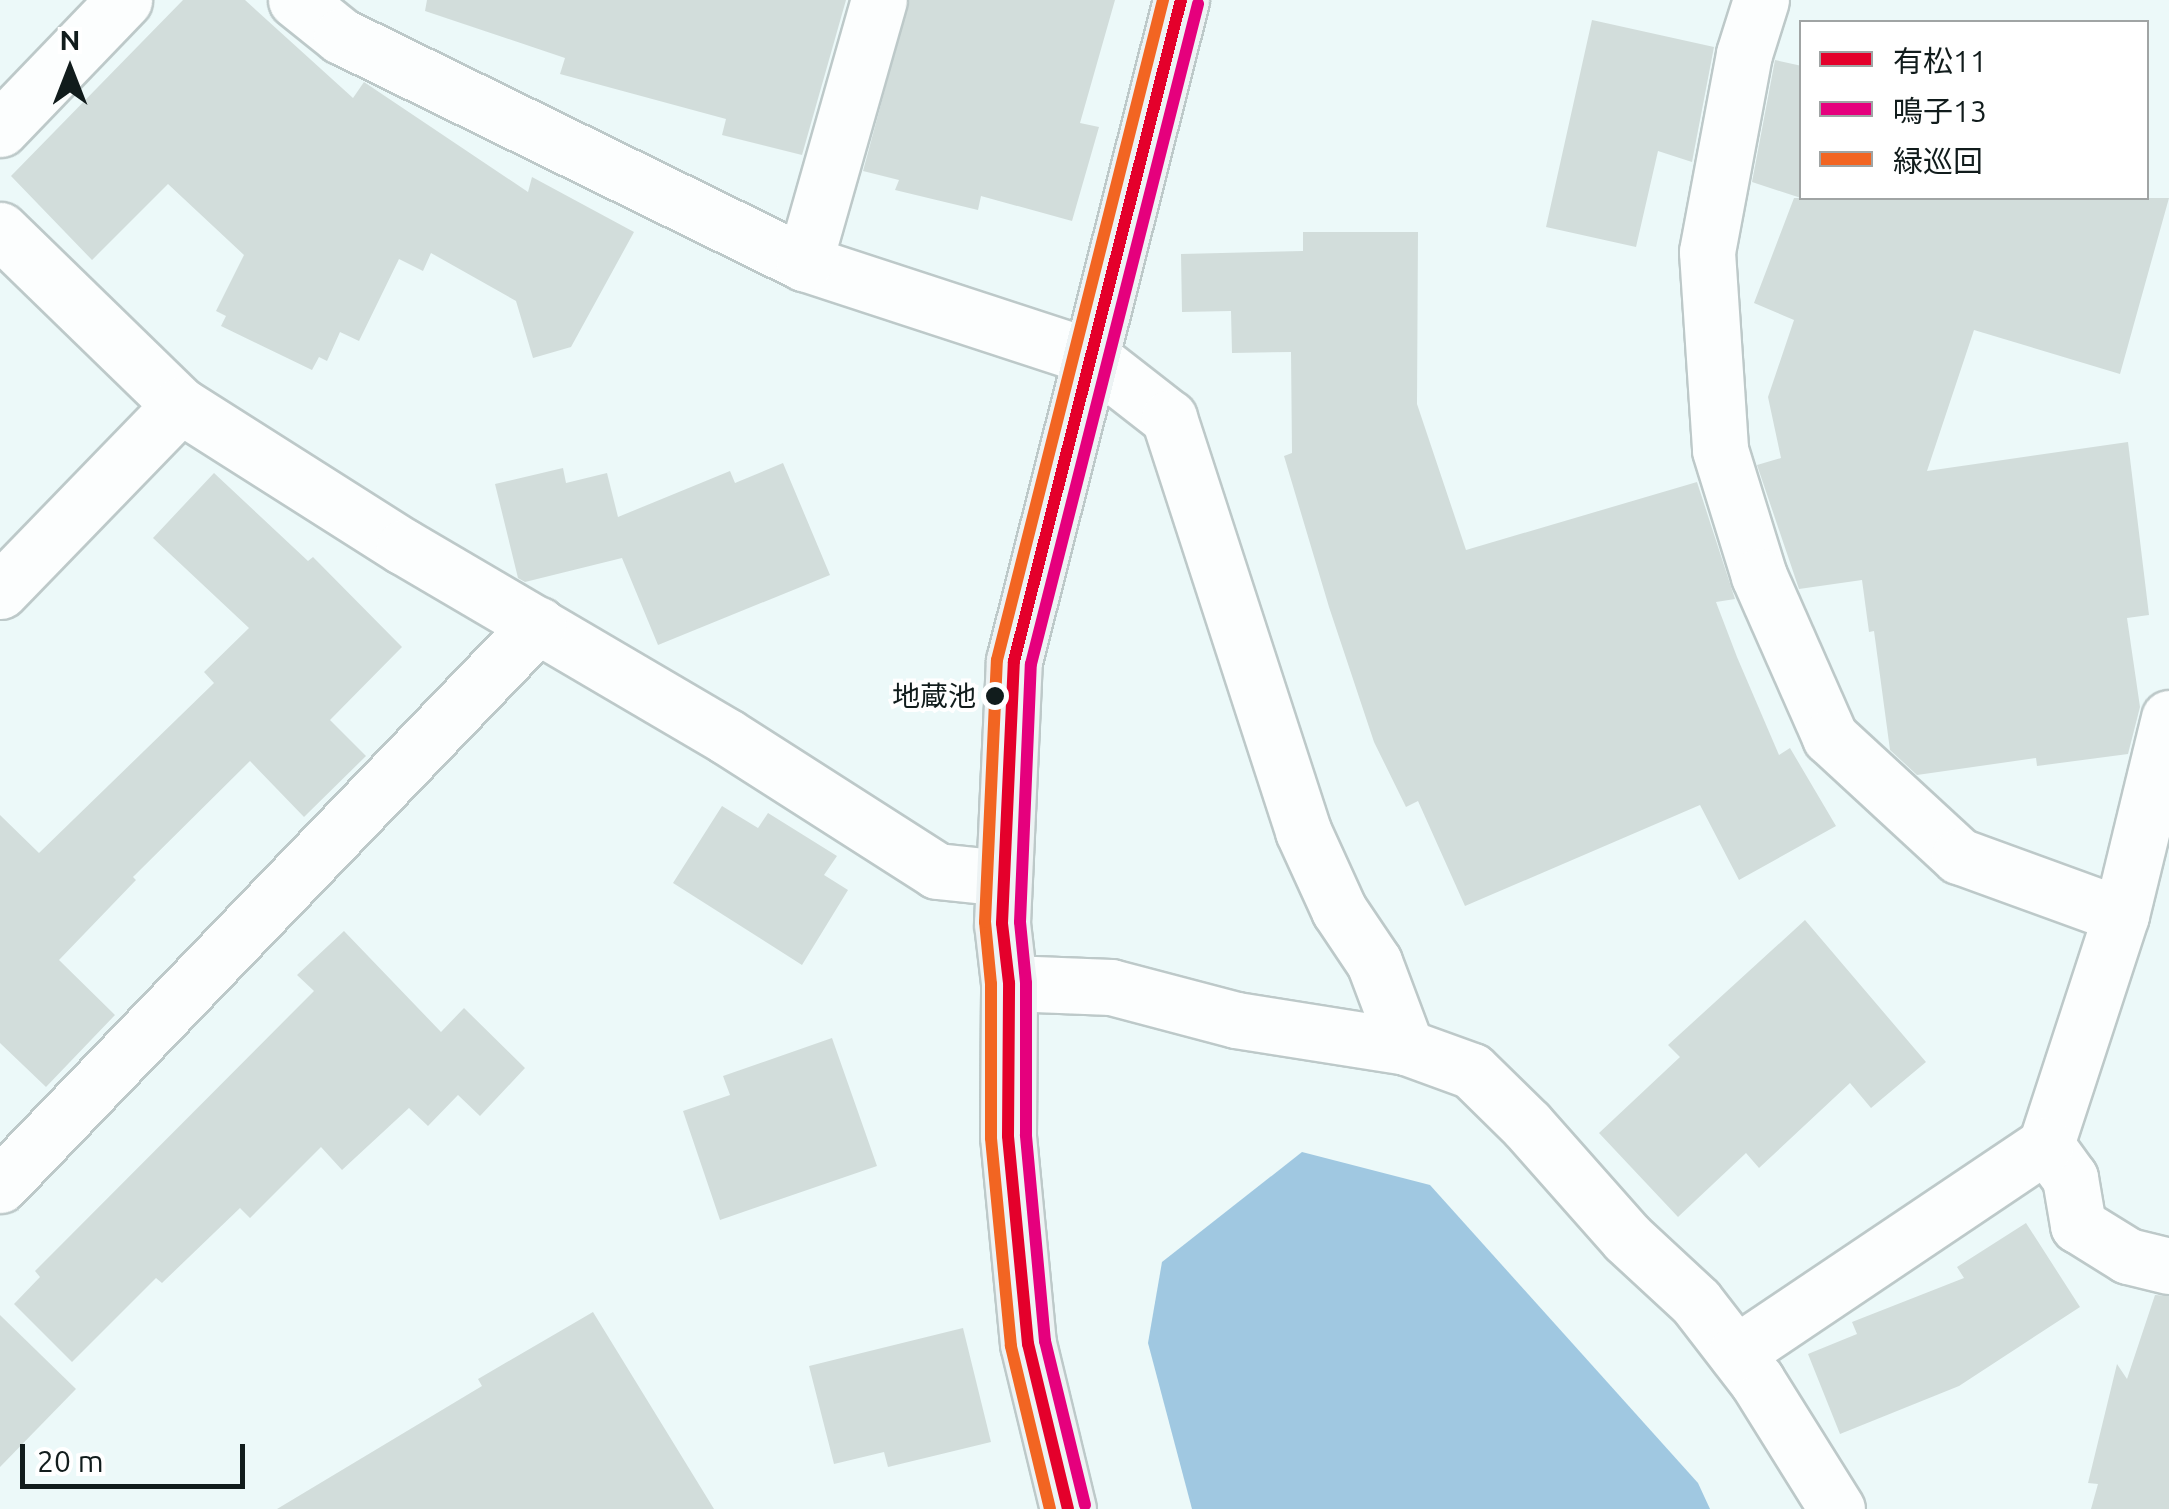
<!DOCTYPE html>
<html>
<head>
<meta charset="utf-8">
<style>
	body { margin:0 }
	#map { position:relative; width:2169px; height:1509px; overflow:hidden; background:#ecf9f9; font-family:Ubuntu,"Noto Sans JP",sans-serif }
	div>[style] { position:absolute }
	.water>* { inset:0; background:#a0c8e1 }
	.building>* { inset:0; background:#d2dddb }
	.roads { filter:drop-shadow(2px 0 #bdc9c9) drop-shadow(-2px 0 #bdc9c9) drop-shadow(0 2px #bdc9c9) drop-shadow(0 -2px #bdc9c9) }
	.street>* { height:55px; margin:-27.5px; padding:0 27.5px; transform-origin:27.5px; border-radius:27.5px; background:#fcfefe }
	.secondary>* { height:55px; margin:-27.5px; padding:0 27.5px; transform-origin:27.5px; border-radius:27.5px; background:#edf3f4 }
	.bus-1>* { height:12px; margin:-6px; padding:0 6px; transform-origin:6px; border-radius:6px; background:#e4002b }
	.bus-2>* { height:12px; margin:-6px; padding:0 6px; transform-origin:6px; border-radius:6px; background:#e5007d }
	.bus-3>* { height:12px; margin:-6px; padding:0 6px; transform-origin:6px; border-radius:6px; background:#f26522 }
	.dots>* { width:28px; height:28px; translate:-50% -50%; box-sizing:border-box; border:5px solid #fff; border-radius:50% }
	span { translate:-50% -50%; white-space:nowrap; text-align:center; line-height:1.15; -webkit-text-stroke:8px #fff; paint-order:stroke }
	.bus-label { font-size:28px; color:#111c1c }
	.right { translate:-100% -50%; text-align:right }
	.legend { position:absolute; left:1799px; top:20px; width:350px; height:180px; box-sizing:border-box; background:#fff; border:2px solid #a0a4a4; margin:0; padding:12px 18px; list-style:none; font-size:30px; color:#111c1c }
	.legend li { display:flex; align-items:center; gap:20px; height:50px }
	.legend b { width:50px; border:2px solid #a0a4a4 }
	.north { position:absolute; left:20px; top:20px; width:100px; height:100px; -webkit-text-stroke:8px #fff; paint-order:stroke; rotate:0deg; font-size:28px; font-weight:700; line-height:40px; text-align:center; color:#111c1c }
	.north::after { content:''; display:block; margin:auto; width:35px; height:45px; background:#111c1c; clip-path:polygon(50% 0,100% 100%,50% 72%,0 100%) }
	.scale { position:absolute; left:20px; top:1444px; width:225px; height:45px; box-sizing:border-box; border:5px solid #111c1c; border-top:0; padding-left:12px; font-size:30px; line-height:35px; white-space:nowrap; color:#111c1c; -webkit-text-stroke:8px #fff; paint-order:stroke }
</style>
</head>
<body>
<div id="map">
	<div class="water">
		<div style="clip-path:polygon(1302px 1152px,1430px 1185px,1698px 1483px,1710px 1509px,1192px 1509px,1148px 1343px,1162px 1262px)"></div>
	</div>
	<div class="building">
		<div style="clip-path:polygon(183px 0,245px 0,353px 98px,364px 82px,528px 192px,532px 177px,634px 232px,571px 347px,533px 358px,516px 301px,431px 253px,423px 271px,399px 259px,359px 341px,340px 332px,327px 361px,319px 357px,312px 370px,221px 326px,226px 316px,216px 311px,244px 255px,168px 184px,92px 260px,11px 176px)"></div>
		<div style="clip-path:polygon(427px 0,846px 0,802px 155px,722px 135px,726px 119px,560px 74px,565px 58px,425px 11px)"></div>
		<div style="clip-path:polygon(909px 0,1115px 0,1080px 123px,1099px 127px,1072px 221px,981px 196px,978px 210px,895px 190px,899px 180px,863px 171px)"></div>
		<div style="clip-path:polygon(1592px 20px,1714px 47px,1692px 162px,1658px 151px,1636px 247px,1546px 227px)"></div>
		<div style="clip-path:polygon(1775px 60px,1802px 66px,1802px 198px,2169px 198px,2120px 374px,1974px 330px,1927px 471px,2128px 442px,2149px 615px,2127px 618px,2140px 707px,2128px 754px,2037px 766px,2036px 758px,1917px 775px,1890px 750px,1874px 631px,1869px 632px,1862px 580px,1799px 589px,1757px 465px,1781px 458px,1768px 397px,1794px 320px,1754px 303px,1794px 198px,1801px 198px,1752px 182px)"></div>
		<div style="clip-path:polygon(1303px 232px,1418px 232px,1417px 404px,1466px 550px,1697px 482px,1735px 599px,1716px 602px,1737px 657px,1779px 755px,1790px 748px,1836px 826px,1739px 880px,1700px 805px,1465px 906px,1418px 801px,1406px 807px,1374px 742px,1329px 607px,1284px 456px,1292px 453px,1291px 352px,1232px 353px,1231px 311px,1182px 312px,1181px 254px,1303px 251px)"></div>
		<div style="clip-path:polygon(783px 463px,830px 575px,658px 645px,622px 558px,525px 582px,518px 578px,495px 484px,563px 468px,566px 483px,607px 473px,618px 517px,730px 471px,735px 483px)"></div>
		<div style="clip-path:polygon(214px 473px,308px 561px,313px 557px,402px 647px,330px 720px,366px 756px,304px 817px,250px 761px,133px 877px,136px 880px,59px 960px,115px 1015px,46px 1087px,0 1043px,0 815px,39px 853px,214px 683px,204px 672px,249px 628px,153px 538px)"></div>
		<div style="clip-path:polygon(722px 806px,758px 828px,768px 813px,837px 856px,824px 875px,848px 890px,802px 965px,673px 883px)"></div>
		<div style="clip-path:polygon(1805px 920px,1926px 1062px,1871px 1108px,1850px 1083px,1759px 1168px,1746px 1153px,1678px 1217px,1599px 1133px,1680px 1057px,1668px 1045px)"></div>
		<div style="clip-path:polygon(344px 931px,441px 1032px,464px 1008px,525px 1068px,480px 1116px,458px 1095px,428px 1126px,409px 1108px,342px 1170px,321px 1147px,250px 1218px,240px 1208px,162px 1283px,156px 1278px,72px 1362px,14px 1304px,40px 1277px,35px 1271px,314px 991px,297px 975px)"></div>
		<div style="clip-path:polygon(832px 1038px,877px 1166px,720px 1220px,683px 1111px,730px 1095px,723px 1076px)"></div>
		<div style="clip-path:polygon(2026px 1223px,2080px 1307px,1959px 1386px,1840px 1434px,1808px 1354px,1857px 1334px,1852px 1322px,1964px 1278px,1957px 1267px)"></div>
		<div style="clip-path:polygon(2155px 1295px,2169px 1296px,2169px 1509px,2091px 1509px,2098px 1484px,2088px 1483px,2117px 1364px,2127px 1379px)"></div>
		<div style="clip-path:polygon(593px 1312px,714px 1509px,277px 1509px,482px 1386px,478px 1379px)"></div>
		<div style="clip-path:polygon(0 1315px,76px 1389px,0 1467px)"></div>
		<div style="clip-path:polygon(963px 1328px,991px 1442px,888px 1467px,884px 1452px,834px 1464px,809px 1366px)"></div>
	</div>
	<div class="roads">
		<div class="street">
			<div style="left:296px;top:0;width:58px;rotate:38.7deg"></div>
			<div style="left:341px;top:36px;width:516px;rotate:26.12deg"></div>
			<div style="left:804px;top:263px;width:302px;rotate:18.1deg"></div>
			<div style="left:1091px;top:357px;width:99px;rotate:38deg"></div>
			<div style="left:1169px;top:418px;width:434px;rotate:72deg"></div>
			<div style="left:1303px;top:831px;width:87px;rotate:65.5deg"></div>
			<div style="left:1339px;top:910px;width:63px;rotate:56.1deg"></div>
			<div style="left:1374px;top:962px;width:91px;rotate:69.4deg"></div>
			<div style="left:1761px;top:0;width:57px;rotate:107.5deg"></div>
			<div style="left:1744px;top:54px;width:201px;rotate:100.6deg"></div>
			<div style="left:1707px;top:252px;width:198px;rotate:86.2deg"></div>
			<div style="left:1720px;top:450px;width:132px;rotate:72.8deg"></div>
			<div style="left:1759px;top:576px;width:176px;rotate:66.2deg"></div>
			<div style="left:1830px;top:737px;width:176px;rotate:42.7deg"></div>
			<div style="left:1959px;top:856px;width:172px;rotate:20deg"></div>
			<div style="left:0;top:129px;width:179px;rotate:-46.1deg"></div>
			<div style="left:0;top:230px;width:251px;rotate:44.2deg"></div>
			<div style="left:180px;top:405px;width:265px;rotate:32.4deg"></div>
			<div style="left:404px;top:547px;width:373px;rotate:30.4deg"></div>
			<div style="left:726px;top:736px;width:250px;rotate:32.6deg"></div>
			<div style="left:937px;top:871px;width:67px;rotate:6deg"></div>
			<div style="left:804px;top:263px;width:273px;rotate:-74.1deg"></div>
			<div style="left:0;top:591px;width:259px;rotate:-45.9deg"></div>
			<div style="left:2169px;top:718px;width:203px;rotate:103.7deg"></div>
			<div style="left:2121px;top:915px;width:242px;rotate:108.1deg"></div>
			<div style="left:2046px;top:1145px;width:41px;rotate:54deg"></div>
			<div style="left:2070px;top:1178px;width:48px;rotate:80.3deg"></div>
			<div style="left:2078px;top:1225px;width:59px;rotate:31.8deg"></div>
			<div style="left:2128px;top:1256px;width:42px;rotate:13.7deg"></div>
			<div style="left:1009px;top:983px;width:102px;rotate:2.2deg"></div>
			<div style="left:1111px;top:987px;width:129px;rotate:14.8deg"></div>
			<div style="left:1236px;top:1020px;width:172px;rotate:9deg"></div>
			<div style="left:1406px;top:1047px;width:70px;rotate:20deg"></div>
			<div style="left:1472px;top:1071px;width:77px;rotate:44.5deg"></div>
			<div style="left:1527px;top:1125px;width:151px;rotate:48.5deg"></div>
			<div style="left:1627px;top:1238px;width:94px;rotate:42.8deg"></div>
			<div style="left:1696px;top:1302px;width:100px;rotate:52.3deg"></div>
			<div style="left:1757px;top:1381px;width:151px;rotate:58deg"></div>
			<div style="left:0;top:1185px;width:777px;rotate:-46.15deg"></div>
			<div style="left:1736px;top:1353px;width:373px;rotate:-33.9deg"></div>
		</div>
		<div class="secondary">
			<div style="left:1068px;top:1509px;width:170px;rotate:-103.6deg"></div>
			<div style="left:1028px;top:1344px;width:209px;rotate:-95.5deg"></div>
			<div style="left:1008px;top:1136px;width:153px;rotate:-89.6deg"></div>
			<div style="left:1009px;top:983px;width:60px;rotate:-96.7deg"></div>
			<div style="left:1002px;top:923px;width:262px;rotate:-87.4deg"></div>
			<div style="left:1014px;top:661px;width:682px;rotate:-75.82deg"></div>
		</div>
	</div>
	<div class="bus-1">
		<div style="left:1068px;top:1509px;width:170px;rotate:-103.6deg"></div>
		<div style="left:1028px;top:1344px;width:209px;rotate:-95.5deg"></div>
		<div style="left:1008px;top:1136px;width:153px;rotate:-89.6deg"></div>
		<div style="left:1009px;top:983px;width:60px;rotate:-96.7deg"></div>
		<div style="left:1002px;top:923px;width:262px;rotate:-87.4deg"></div>
		<div style="left:1014px;top:661px;width:682px;rotate:-75.82deg"></div>
	</div>
	<div class="bus-2">
		<div style="left:1085px;top:1505px;width:169px;rotate:-103.7deg"></div>
		<div style="left:1045px;top:1341px;width:207px;rotate:-95.3deg"></div>
		<div style="left:1026px;top:1135px;width:152px;rotate:-90deg"></div>
		<div style="left:1026px;top:983px;width:61px;rotate:-95.6deg"></div>
		<div style="left:1020px;top:922px;width:258px;rotate:-87.6deg"></div>
		<div style="left:1031px;top:664px;width:681px;rotate:-75.8deg"></div>
	</div>
	<div class="bus-3">
		<div style="left:1050px;top:1509px;width:168px;rotate:-103.5deg"></div>
		<div style="left:1011px;top:1346px;width:209px;rotate:-95.5deg"></div>
		<div style="left:991px;top:1138px;width:154px;rotate:-90deg"></div>
		<div style="left:991px;top:984px;width:62px;rotate:-95.5deg"></div>
		<div style="left:985px;top:922px;width:262px;rotate:-87.4deg"></div>
		<div style="left:997px;top:660px;width:681px;rotate:-75.88deg"></div>
	</div>
	<div class="dots">
		<div style="left:995px;top:696px;background:#111c1c"></div>
	</div>
	<div class="bus-label">
		<span class="right" style="left:976px;top:696px">地蔵池</span>
	</div>
	<ul class="legend">
	<li><b style="height:12px;background:#e4002b"></b>有松11</li>
	<li><b style="height:12px;background:#e5007d"></b>鳴子13</li>
	<li><b style="height:12px;background:#f26522"></b>緑巡回</li>
	</ul>
	<div class="north">N</div>
	<div class="scale">20 m</div>
</div>
</body>
</html>
